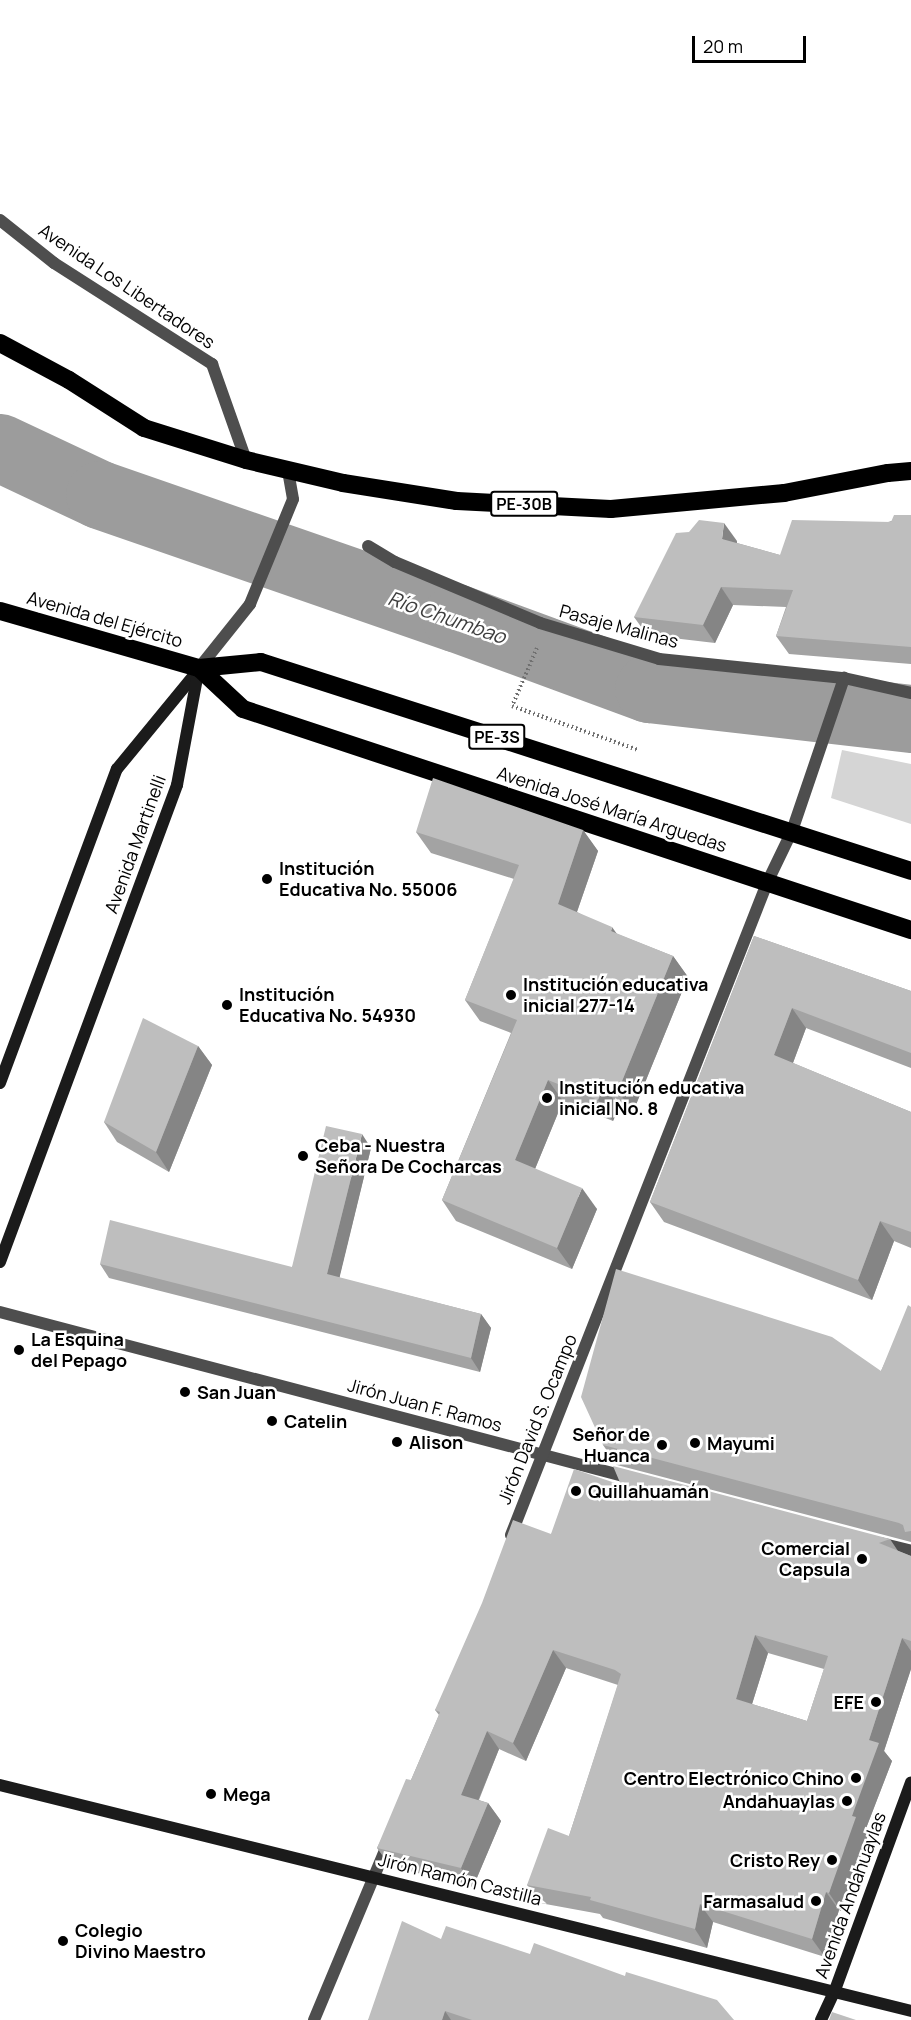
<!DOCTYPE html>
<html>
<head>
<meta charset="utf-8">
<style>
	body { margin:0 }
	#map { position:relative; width:911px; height:2020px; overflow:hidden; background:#fff; font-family:Manrope,sans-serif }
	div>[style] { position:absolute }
	.green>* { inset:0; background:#d5d5d5 }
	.river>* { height:68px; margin:-34px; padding:0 34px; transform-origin:34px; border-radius:34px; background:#9c9c9c }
	.path>* { height:4px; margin-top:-2px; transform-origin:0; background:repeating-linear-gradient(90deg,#707070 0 1.5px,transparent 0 4.5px) }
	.street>* { height:12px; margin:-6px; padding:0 6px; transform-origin:6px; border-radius:6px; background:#4e4e4e }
	.secondary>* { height:12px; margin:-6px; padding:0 6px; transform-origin:6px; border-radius:6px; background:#1b1b1b }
	.highway>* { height:18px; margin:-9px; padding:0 9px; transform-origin:9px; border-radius:9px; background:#000 }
	.wall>* { inset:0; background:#a3a3a3 }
	.shaded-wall>* { inset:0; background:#858585 }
	.building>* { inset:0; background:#bebebe }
	.dots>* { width:16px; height:16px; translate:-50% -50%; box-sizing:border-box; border:3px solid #fff; border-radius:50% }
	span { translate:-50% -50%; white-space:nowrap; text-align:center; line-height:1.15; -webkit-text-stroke:5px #fff; paint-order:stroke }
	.shield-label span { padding:2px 4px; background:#fff; border:2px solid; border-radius:4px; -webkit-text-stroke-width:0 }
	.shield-label { font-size:16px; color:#000; font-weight:700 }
	.street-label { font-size:18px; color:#000 }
	.poi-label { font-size:18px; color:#000; font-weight:700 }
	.left { translate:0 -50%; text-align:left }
	.right { translate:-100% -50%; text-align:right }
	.water-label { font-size:20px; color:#3d3d3d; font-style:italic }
	.scale { position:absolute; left:692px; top:36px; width:114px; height:27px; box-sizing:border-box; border:3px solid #000; border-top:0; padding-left:8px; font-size:18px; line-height:21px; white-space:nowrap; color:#000; -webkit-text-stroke:4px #fff; paint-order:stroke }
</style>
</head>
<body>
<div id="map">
	<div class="green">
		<div style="clip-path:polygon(842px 750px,911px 764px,911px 824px,831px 798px)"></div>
	</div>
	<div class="river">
		<div style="left:0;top:448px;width:110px;rotate:25.2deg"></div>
		<div style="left:100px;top:495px;width:377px;rotate:19.1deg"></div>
		<div style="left:456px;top:618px;width:206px;rotate:20.2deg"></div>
		<div style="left:649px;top:689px;width:264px;rotate:6.5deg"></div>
	</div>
	<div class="path">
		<div style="left:537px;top:648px;width:63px;rotate:113.3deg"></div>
		<div style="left:512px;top:706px;width:133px;rotate:19.2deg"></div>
	</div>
	<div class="street">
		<div style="left:0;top:220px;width:69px;rotate:38.5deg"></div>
		<div style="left:54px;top:263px;width:188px;rotate:32.6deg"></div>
		<div style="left:212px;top:364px;width:102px;rotate:70.5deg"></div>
		<div style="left:368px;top:546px;width:31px;rotate:31deg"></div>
		<div style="left:395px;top:562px;width:157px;rotate:22.8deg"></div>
		<div style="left:540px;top:623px;width:124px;rotate:16.8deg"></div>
		<div style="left:659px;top:659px;width:186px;rotate:5.9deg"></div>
		<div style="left:844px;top:678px;width:69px;rotate:12.6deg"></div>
		<div style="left:199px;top:668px;width:82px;rotate:-51.4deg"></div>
		<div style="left:250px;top:604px;width:113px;rotate:-67.7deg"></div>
		<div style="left:293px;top:499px;width:29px;rotate:-100deg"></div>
		<div style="left:0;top:1312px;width:652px;rotate:14.74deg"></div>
		<div style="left:511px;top:1535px;width:700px;rotate:-68.56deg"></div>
		<div style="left:767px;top:883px;width:58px;rotate:-64.3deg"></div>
		<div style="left:792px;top:831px;width:162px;rotate:-71.2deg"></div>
		<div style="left:880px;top:1543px;width:32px;rotate:14deg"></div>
		<div style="left:314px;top:2020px;width:194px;rotate:-67.3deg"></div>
	</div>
	<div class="secondary">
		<div style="left:0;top:1083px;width:335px;rotate:-69.6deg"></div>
		<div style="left:117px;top:769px;width:129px;rotate:-50.6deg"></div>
		<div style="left:0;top:1262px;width:509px;rotate:-69.64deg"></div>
		<div style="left:177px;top:785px;width:119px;rotate:-79.4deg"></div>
		<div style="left:0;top:1785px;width:939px;rotate:13.93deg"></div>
		<div style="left:821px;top:2020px;width:33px;rotate:-65deg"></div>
		<div style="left:835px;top:1990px;width:221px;rotate:-69.9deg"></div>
	</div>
	<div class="highway">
		<div style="left:0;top:343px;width:78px;rotate:28.2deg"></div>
		<div style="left:69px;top:380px;width:89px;rotate:32.6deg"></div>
		<div style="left:144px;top:428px;width:107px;rotate:17.4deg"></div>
		<div style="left:246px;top:460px;width:100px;rotate:13.3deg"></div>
		<div style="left:343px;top:483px;width:115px;rotate:9deg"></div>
		<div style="left:457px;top:501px;width:154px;rotate:3deg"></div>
		<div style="left:611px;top:509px;width:174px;rotate:-5.3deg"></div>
		<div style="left:784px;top:493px;width:106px;rotate:-10.9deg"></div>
		<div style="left:888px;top:473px;width:23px;rotate:-5deg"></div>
		<div style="left:0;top:611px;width:207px;rotate:16deg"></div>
		<div style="left:199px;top:668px;width:62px;rotate:-5.5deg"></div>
		<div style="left:261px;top:662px;width:683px;rotate:17.82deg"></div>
		<div style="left:199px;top:668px;width:60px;rotate:43deg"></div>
		<div style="left:243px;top:709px;width:704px;rotate:18.31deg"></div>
	</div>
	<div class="wall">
		<div style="clip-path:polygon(911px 515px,911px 664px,789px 654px,776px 636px,786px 607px,733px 605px,715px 643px,647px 635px,634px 617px,737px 541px,737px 543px,780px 555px)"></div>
		<div style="clip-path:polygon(583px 830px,598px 851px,577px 912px,617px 934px,673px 956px,688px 977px,633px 1112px,619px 1107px,613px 1121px,563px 1101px,535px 1169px,597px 1209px,572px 1269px,456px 1221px,442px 1200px,511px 1033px,480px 1021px,465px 1000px,514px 879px,431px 853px,416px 832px)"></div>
		<div style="clip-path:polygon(754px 936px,911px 991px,911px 1068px,806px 1028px,793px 1063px,911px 1112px,911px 1248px,894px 1241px,872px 1300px,664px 1222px,650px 1202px)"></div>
		<div style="clip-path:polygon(198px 1046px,212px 1065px,169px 1172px,117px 1142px,104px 1122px)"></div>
		<div style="clip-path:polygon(371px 1148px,339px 1278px,481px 1314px,491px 1328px,480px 1372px,109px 1278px,100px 1264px,292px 1267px)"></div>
		<div style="clip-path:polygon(911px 1307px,911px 1542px,617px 1465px,603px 1445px,881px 1371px)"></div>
		<div style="clip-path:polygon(evenodd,621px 1485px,890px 1539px,898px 1551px,911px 1556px,911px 1669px,884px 1751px,892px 1761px,865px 1831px,868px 1835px,841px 1911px,839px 1910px,825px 1957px,713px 1922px,707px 1948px,603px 1918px,600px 1914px,540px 1903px,527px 1885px,569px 1836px,618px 1685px,566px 1668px,526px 1761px,499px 1749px,479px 1800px,488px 1803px,501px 1821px,473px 1887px,390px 1866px,377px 1848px,411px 1780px,439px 1715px,435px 1710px,551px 1534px,621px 1485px,768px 1653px,824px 1669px,807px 1721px,752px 1704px,768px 1653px)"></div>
		<div style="clip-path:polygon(441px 1939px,734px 2020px,368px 2020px)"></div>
	</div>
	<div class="shaded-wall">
		<div style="clip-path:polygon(724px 523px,737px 541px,735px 557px,722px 539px)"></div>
		<div style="clip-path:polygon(721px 587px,733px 605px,715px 643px,703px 625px)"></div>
		<div style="clip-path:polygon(583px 830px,598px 851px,572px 926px,558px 904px)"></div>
		<div style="clip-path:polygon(612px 927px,627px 948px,611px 931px)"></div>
		<div style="clip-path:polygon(673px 956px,688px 977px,633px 1112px,618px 1091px)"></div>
		<div style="clip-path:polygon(792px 1008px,806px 1028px,788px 1076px,774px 1055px)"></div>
		<div style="clip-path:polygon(198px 1046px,212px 1065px,169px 1172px,156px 1152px)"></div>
		<div style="clip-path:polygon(548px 1080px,563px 1101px,530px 1181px,515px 1160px)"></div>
		<div style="clip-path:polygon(604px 1086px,619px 1107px,613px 1121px,598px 1100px)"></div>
		<div style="clip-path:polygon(362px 1134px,371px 1148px,337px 1288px,327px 1274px)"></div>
		<div style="clip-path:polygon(582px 1188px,597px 1209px,572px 1269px,557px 1248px)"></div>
		<div style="clip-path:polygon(880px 1221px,894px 1241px,872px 1300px,858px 1280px)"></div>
		<div style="clip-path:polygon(481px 1314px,491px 1328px,480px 1372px,471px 1358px)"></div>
		<div style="clip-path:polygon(755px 1635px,768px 1653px,748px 1717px,736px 1699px)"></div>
		<div style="clip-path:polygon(902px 1638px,911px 1651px,911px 1669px,884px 1751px,892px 1761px,865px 1831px,868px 1835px,841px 1911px,829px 1893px,852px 1816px,869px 1740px)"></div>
		<div style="clip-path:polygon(553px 1650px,566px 1668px,526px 1761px,513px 1743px)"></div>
		<div style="clip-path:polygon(487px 1731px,499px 1749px,473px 1813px,461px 1795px)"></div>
		<div style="clip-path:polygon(488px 1803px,501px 1821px,473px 1887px,461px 1868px)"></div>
		<div style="clip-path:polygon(826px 1892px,839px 1910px,825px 1957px,812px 1939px)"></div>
		<div style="clip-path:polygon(700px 1904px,713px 1922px,707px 1948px,695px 1929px)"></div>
		<div style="clip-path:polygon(445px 2011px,451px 2020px,442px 2020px)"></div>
	</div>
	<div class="building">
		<div style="clip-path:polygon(894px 515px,911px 515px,911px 647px,776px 636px,793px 590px,721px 587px,703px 625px,634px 617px,676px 533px,689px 532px,699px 520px,724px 523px,722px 539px,780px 555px,792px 520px,891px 522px)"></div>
		<div style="clip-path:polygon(433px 778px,583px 830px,558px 904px,612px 927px,611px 931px,673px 956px,618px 1091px,604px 1086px,598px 1100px,548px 1080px,515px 1160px,582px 1188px,557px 1248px,442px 1200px,517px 1020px,465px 1000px,519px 865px,416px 832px)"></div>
		<div style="clip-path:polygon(754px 936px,911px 991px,911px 1053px,792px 1008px,774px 1055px,911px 1112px,911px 1232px,880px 1221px,858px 1280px,650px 1202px)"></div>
		<div style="clip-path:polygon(143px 1018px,198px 1046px,156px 1152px,104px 1122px)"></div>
		<div style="clip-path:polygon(326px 1126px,362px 1134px,327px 1274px,481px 1314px,471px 1358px,100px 1264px,110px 1220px,292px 1267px)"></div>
		<div style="clip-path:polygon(616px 1269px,832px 1337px,881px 1371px,908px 1305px,911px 1307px,911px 1531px,905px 1532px,903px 1525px,899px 1523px,603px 1445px,581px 1397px)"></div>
		<div style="clip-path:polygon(evenodd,613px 1466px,890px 1539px,879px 1543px,911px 1556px,911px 1641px,902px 1638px,869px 1740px,879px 1743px,852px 1816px,856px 1817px,829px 1893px,826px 1892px,812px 1939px,700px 1904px,695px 1929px,590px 1900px,591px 1897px,527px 1885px,548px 1828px,569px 1836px,621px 1674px,615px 1670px,553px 1650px,513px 1743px,487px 1731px,461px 1795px,488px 1803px,461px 1868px,377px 1848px,406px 1779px,411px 1780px,440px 1712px,435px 1710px,482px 1603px,513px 1520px,551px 1534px,574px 1469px,621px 1485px,613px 1466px,755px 1635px,828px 1656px,807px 1721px,736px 1699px,755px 1635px)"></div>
		<div style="clip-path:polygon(402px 1921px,441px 1939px,446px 1926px,530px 1954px,534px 1943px,625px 1976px,626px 1972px,717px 2000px,734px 2020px,472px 2020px,445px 2011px,442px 2020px,368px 2020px)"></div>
		<div style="clip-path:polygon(832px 2012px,856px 2020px,829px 2020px)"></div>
	</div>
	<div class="dots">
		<div style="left:267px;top:879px;background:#000"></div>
		<div style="left:511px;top:995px;background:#000"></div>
		<div style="left:227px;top:1005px;background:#000"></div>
		<div style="left:547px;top:1098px;background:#000"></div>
		<div style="left:303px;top:1156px;background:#000"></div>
		<div style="left:19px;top:1350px;background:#000"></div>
		<div style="left:185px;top:1392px;background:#000"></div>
		<div style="left:272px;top:1421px;background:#000"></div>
		<div style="left:397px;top:1442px;background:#000"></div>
		<div style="left:695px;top:1443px;background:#000"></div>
		<div style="left:662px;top:1445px;background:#000"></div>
		<div style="left:576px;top:1491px;background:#000"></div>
		<div style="left:862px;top:1559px;background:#000"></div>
		<div style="left:876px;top:1702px;background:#000"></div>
		<div style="left:856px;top:1778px;background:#000"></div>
		<div style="left:211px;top:1794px;background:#000"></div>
		<div style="left:847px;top:1801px;background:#000"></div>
		<div style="left:832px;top:1860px;background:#000"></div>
		<div style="left:816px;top:1901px;background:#000"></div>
		<div style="left:63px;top:1941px;background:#000"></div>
	</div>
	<div class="shield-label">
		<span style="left:524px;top:504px">PE-30B</span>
		<span style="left:497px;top:737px">PE-3S</span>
	</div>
	<div class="street-label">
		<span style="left:127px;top:286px;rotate:34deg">Avenida Los Libertadores</span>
		<span style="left:105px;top:619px;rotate:16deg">Avenida del Ejército</span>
		<span style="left:619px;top:626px;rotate:15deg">Pasaje Malinas</span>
		<span style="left:612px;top:809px;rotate:18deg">Avenida José María Arguedas</span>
		<span style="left:135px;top:844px;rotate:-70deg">Avenida Martinelli</span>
		<span style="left:425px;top:1405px;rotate:15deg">Jirón Juan F. Ramos</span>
		<span style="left:537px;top:1419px;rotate:-68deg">Jirón David S. Ocampo</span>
		<span style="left:460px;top:1879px;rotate:14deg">Jirón Ramón Castilla</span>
		<span style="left:850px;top:1895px;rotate:-70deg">Avenida Andahuaylas</span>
	</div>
	<div class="poi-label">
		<span class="left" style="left:279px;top:879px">Institución<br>Educativa No. 55006</span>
		<span class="left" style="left:523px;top:995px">Institución educativa<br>inicial 277-14</span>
		<span class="left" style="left:239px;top:1005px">Institución<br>Educativa No. 54930</span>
		<span class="left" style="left:559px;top:1098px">Institución educativa<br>inicial No. 8</span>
		<span class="left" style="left:315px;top:1156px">Ceba - Nuestra<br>Señora De Cocharcas</span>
		<span class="left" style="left:31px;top:1350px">La Esquina<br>del Pepago</span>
		<span class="left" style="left:197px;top:1392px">San Juan</span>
		<span class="left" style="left:284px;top:1421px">Catelin</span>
		<span class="right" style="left:650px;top:1445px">Señor de<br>Huanca</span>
		<span class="left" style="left:409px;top:1442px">Alison</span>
		<span class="left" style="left:707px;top:1443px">Mayumi</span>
		<span class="left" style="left:588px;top:1491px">Quillahuamán</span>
		<span class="right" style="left:850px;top:1559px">Comercial<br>Capsula</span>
		<span class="right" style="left:864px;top:1702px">EFE</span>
		<span class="right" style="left:844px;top:1778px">Centro Electrónico Chino</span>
		<span class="left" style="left:223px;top:1794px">Mega</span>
		<span class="right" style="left:835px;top:1801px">Andahuaylas</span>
		<span class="right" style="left:820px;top:1860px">Cristo Rey</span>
		<span class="right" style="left:804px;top:1901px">Farmasalud</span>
		<span class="left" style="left:75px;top:1941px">Colegio<br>Divino Maestro</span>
	</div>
	<div class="water-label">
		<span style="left:447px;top:617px;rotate:19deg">Río Chumbao</span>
	</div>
	<div class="scale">20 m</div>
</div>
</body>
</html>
